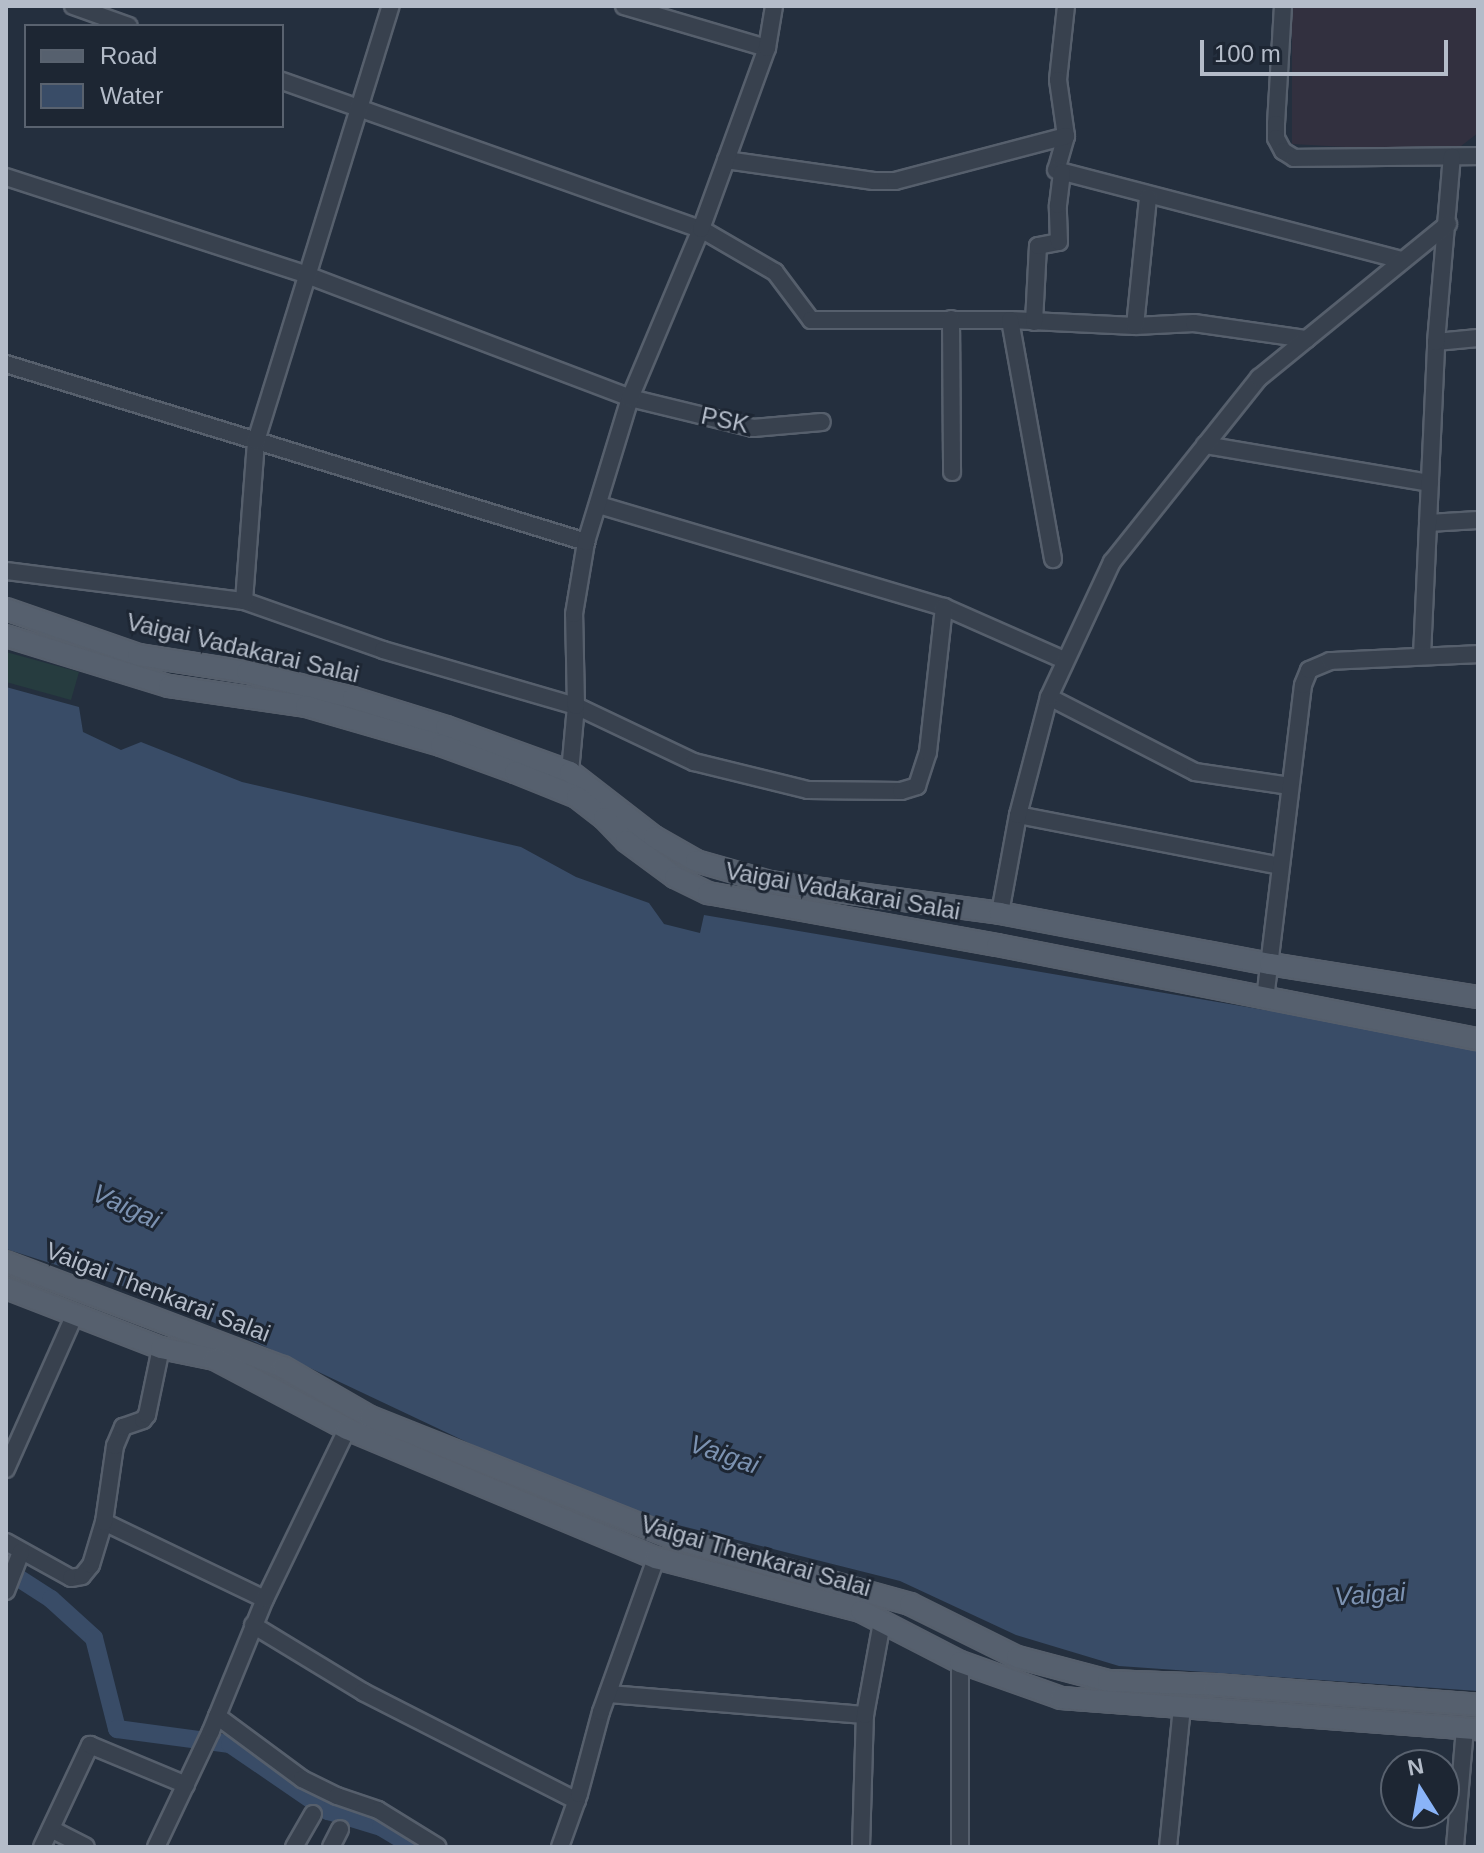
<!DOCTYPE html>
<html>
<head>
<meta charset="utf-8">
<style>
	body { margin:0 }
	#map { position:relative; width:1484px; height:1853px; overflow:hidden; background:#242f3e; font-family:Arial,sans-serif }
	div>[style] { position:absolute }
	.medical>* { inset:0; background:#32303f }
	.green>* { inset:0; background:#263c3f }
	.water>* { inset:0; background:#394c67 }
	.canal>* { height:18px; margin:-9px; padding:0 9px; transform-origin:9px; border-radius:9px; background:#394c67 }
	.roads { filter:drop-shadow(2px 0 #565f6c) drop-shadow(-2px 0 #565f6c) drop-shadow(0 2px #565f6c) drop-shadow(0 -2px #565f6c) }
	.minor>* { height:16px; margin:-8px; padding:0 8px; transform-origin:8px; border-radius:8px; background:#38414e }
	.major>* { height:20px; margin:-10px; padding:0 10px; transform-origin:10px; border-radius:10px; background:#56606e }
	span { translate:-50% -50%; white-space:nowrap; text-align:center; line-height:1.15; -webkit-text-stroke:6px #1d2633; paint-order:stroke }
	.street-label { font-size:24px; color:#b4bcc9 }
	.water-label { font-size:26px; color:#7c92b1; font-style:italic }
	.frame { position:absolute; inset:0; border:8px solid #b4bcc9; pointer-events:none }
	.legend { position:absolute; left:24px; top:24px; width:260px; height:104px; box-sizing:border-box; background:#1d2633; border:2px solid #59626f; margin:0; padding:10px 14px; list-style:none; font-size:24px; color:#b4bcc9 }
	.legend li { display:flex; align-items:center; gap:16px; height:40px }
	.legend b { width:40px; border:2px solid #59626f }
	.north { position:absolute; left:1380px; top:1749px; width:80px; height:80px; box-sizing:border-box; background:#1d2633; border:2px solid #59626f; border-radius:50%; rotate:349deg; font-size:22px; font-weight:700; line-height:32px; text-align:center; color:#b4bcc9 }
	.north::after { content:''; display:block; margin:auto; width:28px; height:36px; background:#8ab4f8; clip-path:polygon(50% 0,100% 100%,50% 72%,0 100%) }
	.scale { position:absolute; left:1200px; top:40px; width:248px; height:36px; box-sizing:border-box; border:4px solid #b4bcc9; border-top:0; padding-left:10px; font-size:24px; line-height:28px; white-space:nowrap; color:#b4bcc9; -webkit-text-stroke:6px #1d2633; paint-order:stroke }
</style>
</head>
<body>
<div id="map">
	<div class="medical">
		<div style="clip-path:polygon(1292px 6px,1478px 6px,1478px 133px,1452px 153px,1292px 144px)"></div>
	</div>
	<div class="green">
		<div style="clip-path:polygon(6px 652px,79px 672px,71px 700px,6px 682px)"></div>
	</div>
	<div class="water">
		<div style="clip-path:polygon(6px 687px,79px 707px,83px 732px,121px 750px,141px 742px,242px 782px,521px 847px,576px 877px,649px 903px,664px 924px,700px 933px,704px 915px,1478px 1046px,1478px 1691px,1119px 1666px,1016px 1635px,900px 1581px,674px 1524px,532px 1473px,166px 1300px,6px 1249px)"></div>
	</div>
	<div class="canal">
		<div style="left:6px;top:1570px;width:54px;rotate:32.8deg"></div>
		<div style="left:51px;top:1599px;width:58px;rotate:42.2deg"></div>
		<div style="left:94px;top:1638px;width:94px;rotate:75.8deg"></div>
		<div style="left:117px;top:1729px;width:114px;rotate:7.6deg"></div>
		<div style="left:230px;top:1744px;width:119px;rotate:34.4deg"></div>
		<div style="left:328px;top:1811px;width:55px;rotate:16.8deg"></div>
		<div style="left:381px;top:1827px;width:39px;rotate:31deg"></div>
	</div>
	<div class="roads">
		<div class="minor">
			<div style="left:73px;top:6px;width:59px;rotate:19.7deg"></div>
			<div style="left:624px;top:6px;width:149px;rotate:16.4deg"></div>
			<div style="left:1066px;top:6px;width:74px;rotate:96.2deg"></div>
			<div style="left:1058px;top:80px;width:57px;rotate:81.9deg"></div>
			<div style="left:1066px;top:136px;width:35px;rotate:106deg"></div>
			<div style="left:1056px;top:170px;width:358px;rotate:14.6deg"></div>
			<div style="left:1283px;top:6px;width:118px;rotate:93.4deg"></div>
			<div style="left:1276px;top:124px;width:14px;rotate:90deg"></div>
			<div style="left:1276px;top:138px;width:15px;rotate:62deg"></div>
			<div style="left:1283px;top:151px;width:13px;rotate:32deg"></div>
			<div style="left:1294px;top:158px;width:184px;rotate:-0.6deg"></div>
			<div style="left:282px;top:81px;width:444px;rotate:19.5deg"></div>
			<div style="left:701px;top:229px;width:86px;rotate:30.2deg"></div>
			<div style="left:775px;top:272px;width:60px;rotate:53.1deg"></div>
			<div style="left:811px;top:320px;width:199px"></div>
			<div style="left:1010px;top:320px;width:125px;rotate:2.7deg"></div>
			<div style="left:1135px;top:326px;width:59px;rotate:-2.9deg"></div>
			<div style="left:1194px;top:323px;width:114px;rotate:8.1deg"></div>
			<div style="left:726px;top:160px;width:149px;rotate:8.1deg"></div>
			<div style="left:874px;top:181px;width:21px"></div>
			<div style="left:895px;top:181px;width:177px;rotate:-14.7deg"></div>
			<div style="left:6px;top:177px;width:317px;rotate:18deg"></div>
			<div style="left:307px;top:275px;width:346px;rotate:20.8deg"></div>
			<div style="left:630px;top:398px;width:127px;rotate:13.7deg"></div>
			<div style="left:753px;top:428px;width:69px;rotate:-5deg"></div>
			<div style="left:951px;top:319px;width:153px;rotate:89.6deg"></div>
			<div style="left:1010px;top:320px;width:243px;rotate:79.8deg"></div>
			<div style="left:1034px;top:322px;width:76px;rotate:-87deg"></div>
			<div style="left:1038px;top:246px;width:21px;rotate:-11deg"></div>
			<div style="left:1059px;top:242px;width:37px;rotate:-92deg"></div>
			<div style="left:1058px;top:205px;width:33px;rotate:-83deg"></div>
			<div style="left:1135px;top:326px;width:130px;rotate:-84.2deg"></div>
			<div style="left:1436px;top:342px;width:42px;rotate:-5.4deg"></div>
			<div style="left:6px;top:364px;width:607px;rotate:17.06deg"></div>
			<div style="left:1205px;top:445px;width:228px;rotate:9.6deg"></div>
			<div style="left:599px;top:505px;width:360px;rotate:16.5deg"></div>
			<div style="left:944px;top:607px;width:131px;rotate:23.8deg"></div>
			<div style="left:1428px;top:523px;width:50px;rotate:-3.4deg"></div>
			<div style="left:6px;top:571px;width:240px;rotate:7.2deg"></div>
			<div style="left:244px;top:601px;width:147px;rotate:19.4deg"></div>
			<div style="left:383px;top:650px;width:201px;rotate:16.2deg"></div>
			<div style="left:576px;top:706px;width:131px;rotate:25.4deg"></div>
			<div style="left:694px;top:762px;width:117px;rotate:13.8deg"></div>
			<div style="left:808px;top:790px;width:93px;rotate:0.6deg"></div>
			<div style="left:901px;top:791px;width:17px;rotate:-17deg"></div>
			<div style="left:917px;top:786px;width:36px;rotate:-72deg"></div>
			<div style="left:928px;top:752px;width:146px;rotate:-83.7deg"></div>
			<div style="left:244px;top:601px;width:160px;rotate:-85.7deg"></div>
			<div style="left:256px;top:441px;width:455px;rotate:-72.8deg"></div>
			<div style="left:1422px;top:656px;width:314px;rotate:-87.4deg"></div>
			<div style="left:1436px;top:342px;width:186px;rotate:-85.1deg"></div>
			<div style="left:1049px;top:697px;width:164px;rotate:27.2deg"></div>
			<div style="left:1195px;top:772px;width:96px;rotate:8.4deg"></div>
			<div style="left:570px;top:772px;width:66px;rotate:-84.8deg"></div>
			<div style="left:576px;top:706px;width:92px;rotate:-91.2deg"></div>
			<div style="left:574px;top:614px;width:73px;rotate:-80.5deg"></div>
			<div style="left:586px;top:542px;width:151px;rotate:-73deg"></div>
			<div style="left:630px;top:398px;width:183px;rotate:-67.2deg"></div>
			<div style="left:701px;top:229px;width:193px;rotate:-70deg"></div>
			<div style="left:767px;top:48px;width:43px;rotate:-80.5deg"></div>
			<div style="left:1018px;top:815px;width:267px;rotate:11deg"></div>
			<div style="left:1000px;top:913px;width:100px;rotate:-79.6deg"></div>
			<div style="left:1018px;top:815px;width:122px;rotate:-75.3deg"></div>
			<div style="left:1049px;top:697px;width:149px;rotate:-65deg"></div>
			<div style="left:1112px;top:562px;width:236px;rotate:-51.4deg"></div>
			<div style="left:1259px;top:378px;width:244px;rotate:-39.2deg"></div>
			<div style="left:1265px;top:999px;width:316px;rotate:-83.1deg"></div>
			<div style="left:1303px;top:685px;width:16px;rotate:-68deg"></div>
			<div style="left:1309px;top:670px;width:23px;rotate:-23deg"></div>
			<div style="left:1330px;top:661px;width:148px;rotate:-2.7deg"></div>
			<div style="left:6px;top:1469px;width:170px;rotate:-66deg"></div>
			<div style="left:104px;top:1522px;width:178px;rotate:25.6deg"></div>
			<div style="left:6px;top:1542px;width:74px;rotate:29deg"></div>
			<div style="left:71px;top:1578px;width:11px;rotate:-10deg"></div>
			<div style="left:82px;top:1576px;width:14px;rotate:-51deg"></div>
			<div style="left:91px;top:1565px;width:45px;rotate:-73.2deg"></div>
			<div style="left:104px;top:1522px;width:77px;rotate:-81.8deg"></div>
			<div style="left:115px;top:1446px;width:21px;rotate:-67deg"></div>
			<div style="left:123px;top:1427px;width:21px;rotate:-19deg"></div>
			<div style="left:143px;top:1420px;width:6px;rotate:-51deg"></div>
			<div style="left:147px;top:1415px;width:68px;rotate:-78.2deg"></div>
			<div style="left:6px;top:1591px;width:42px;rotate:-69deg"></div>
			<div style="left:253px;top:1625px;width:129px;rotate:31.3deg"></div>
			<div style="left:363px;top:1692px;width:240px;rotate:27deg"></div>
			<div style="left:960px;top:1662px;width:185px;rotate:90deg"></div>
			<div style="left:608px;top:1694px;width:258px;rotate:4.7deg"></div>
			<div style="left:217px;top:1716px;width:106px;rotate:36.5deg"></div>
			<div style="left:302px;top:1779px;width:39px;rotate:26deg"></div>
			<div style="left:337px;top:1796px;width:43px;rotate:18.9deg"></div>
			<div style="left:378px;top:1810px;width:70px;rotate:31.7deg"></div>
			<div style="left:51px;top:1829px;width:39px;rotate:27deg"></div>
			<div style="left:42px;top:1847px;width:113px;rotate:-64.8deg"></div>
			<div style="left:90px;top:1745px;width:104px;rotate:22.6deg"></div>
			<div style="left:156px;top:1847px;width:128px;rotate:-64.6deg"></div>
			<div style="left:211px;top:1731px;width:143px;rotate:-67.8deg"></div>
			<div style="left:265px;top:1599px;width:189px;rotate:-64.2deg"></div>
			<div style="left:294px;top:1847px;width:38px;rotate:-60deg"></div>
			<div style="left:331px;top:1847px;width:20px;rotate:-63deg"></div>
			<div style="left:560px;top:1847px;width:56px;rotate:-70.3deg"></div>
			<div style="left:579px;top:1794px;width:85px;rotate:-75deg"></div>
			<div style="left:601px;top:1712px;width:164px;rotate:-70.3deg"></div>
			<div style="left:861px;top:1847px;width:132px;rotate:-88.3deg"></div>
			<div style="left:865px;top:1715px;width:95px;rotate:-79.6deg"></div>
			<div style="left:1168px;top:1847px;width:142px;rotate:-84.3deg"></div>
			<div style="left:1455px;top:1847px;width:120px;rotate:-85.2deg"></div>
		</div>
		<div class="major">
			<div style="left:6px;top:609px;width:140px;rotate:19.2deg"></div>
			<div style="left:138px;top:655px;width:110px;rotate:8.9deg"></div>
			<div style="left:247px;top:672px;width:109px;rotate:13.8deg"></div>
			<div style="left:353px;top:698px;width:97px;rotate:17.3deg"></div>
			<div style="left:446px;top:727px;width:132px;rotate:19.9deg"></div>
			<div style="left:570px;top:772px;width:106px;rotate:37.7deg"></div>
			<div style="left:654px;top:837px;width:48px;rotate:29.7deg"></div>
			<div style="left:696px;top:861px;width:76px;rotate:16deg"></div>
			<div style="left:769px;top:882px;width:233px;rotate:7.6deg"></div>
			<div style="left:1000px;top:913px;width:275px;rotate:10.7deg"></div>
			<div style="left:1270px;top:964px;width:211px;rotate:9deg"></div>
			<div style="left:6px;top:636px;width:170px;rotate:17.1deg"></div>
			<div style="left:169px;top:686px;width:138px;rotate:8.3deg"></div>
			<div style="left:306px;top:706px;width:141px;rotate:16.1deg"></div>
			<div style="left:441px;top:745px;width:79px;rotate:20deg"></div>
			<div style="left:515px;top:772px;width:67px;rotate:22deg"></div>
			<div style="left:577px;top:797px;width:34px;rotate:38deg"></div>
			<div style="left:604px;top:818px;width:32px;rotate:46deg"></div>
			<div style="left:626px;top:841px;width:61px;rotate:36.3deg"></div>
			<div style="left:675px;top:877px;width:37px;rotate:26deg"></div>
			<div style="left:708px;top:893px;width:294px;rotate:10.2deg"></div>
			<div style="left:997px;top:945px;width:490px;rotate:11.1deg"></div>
			<div style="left:6px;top:1262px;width:296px;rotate:20.8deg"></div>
			<div style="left:283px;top:1367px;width:100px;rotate:29.9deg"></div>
			<div style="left:370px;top:1417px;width:329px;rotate:21.7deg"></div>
			<div style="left:676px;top:1539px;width:243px;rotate:15.5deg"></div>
			<div style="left:910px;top:1604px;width:119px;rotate:26.4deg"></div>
			<div style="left:1017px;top:1657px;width:94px;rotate:14.8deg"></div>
			<div style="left:1108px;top:1681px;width:107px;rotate:2.1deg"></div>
			<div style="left:1215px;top:1685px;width:264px;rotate:4.3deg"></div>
			<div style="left:6px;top:1288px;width:166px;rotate:21.2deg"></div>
			<div style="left:161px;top:1348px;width:55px;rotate:11.5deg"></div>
			<div style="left:215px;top:1359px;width:149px;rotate:27.9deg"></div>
			<div style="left:347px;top:1429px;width:335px;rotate:22.7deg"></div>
			<div style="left:656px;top:1558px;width:212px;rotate:14.5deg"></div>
			<div style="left:861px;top:1611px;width:111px;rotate:27.3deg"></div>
			<div style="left:960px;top:1662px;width:107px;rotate:19.6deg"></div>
			<div style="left:1061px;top:1698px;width:418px;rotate:4.3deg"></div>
		</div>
	</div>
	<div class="street-label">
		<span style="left:725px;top:420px;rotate:12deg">PSK</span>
		<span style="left:243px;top:648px;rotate:13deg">Vaigai Vadakarai Salai</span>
		<span style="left:843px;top:891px;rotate:10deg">Vaigai Vadakarai Salai</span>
		<span style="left:158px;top:1292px;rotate:21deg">Vaigai Thenkarai Salai</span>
		<span style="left:756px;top:1556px;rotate:16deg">Vaigai Thenkarai Salai</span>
	</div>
	<div class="water-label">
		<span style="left:126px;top:1207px;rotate:25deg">Vaigai</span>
		<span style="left:724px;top:1455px;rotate:19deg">Vaigai</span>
		<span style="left:1370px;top:1595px;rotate:-4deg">Vaigai</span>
	</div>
	<div class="frame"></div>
	<ul class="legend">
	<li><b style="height:10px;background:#56606e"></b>Road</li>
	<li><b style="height:22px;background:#394c67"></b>Water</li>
	</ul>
	<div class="north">N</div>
	<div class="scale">100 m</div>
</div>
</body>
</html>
